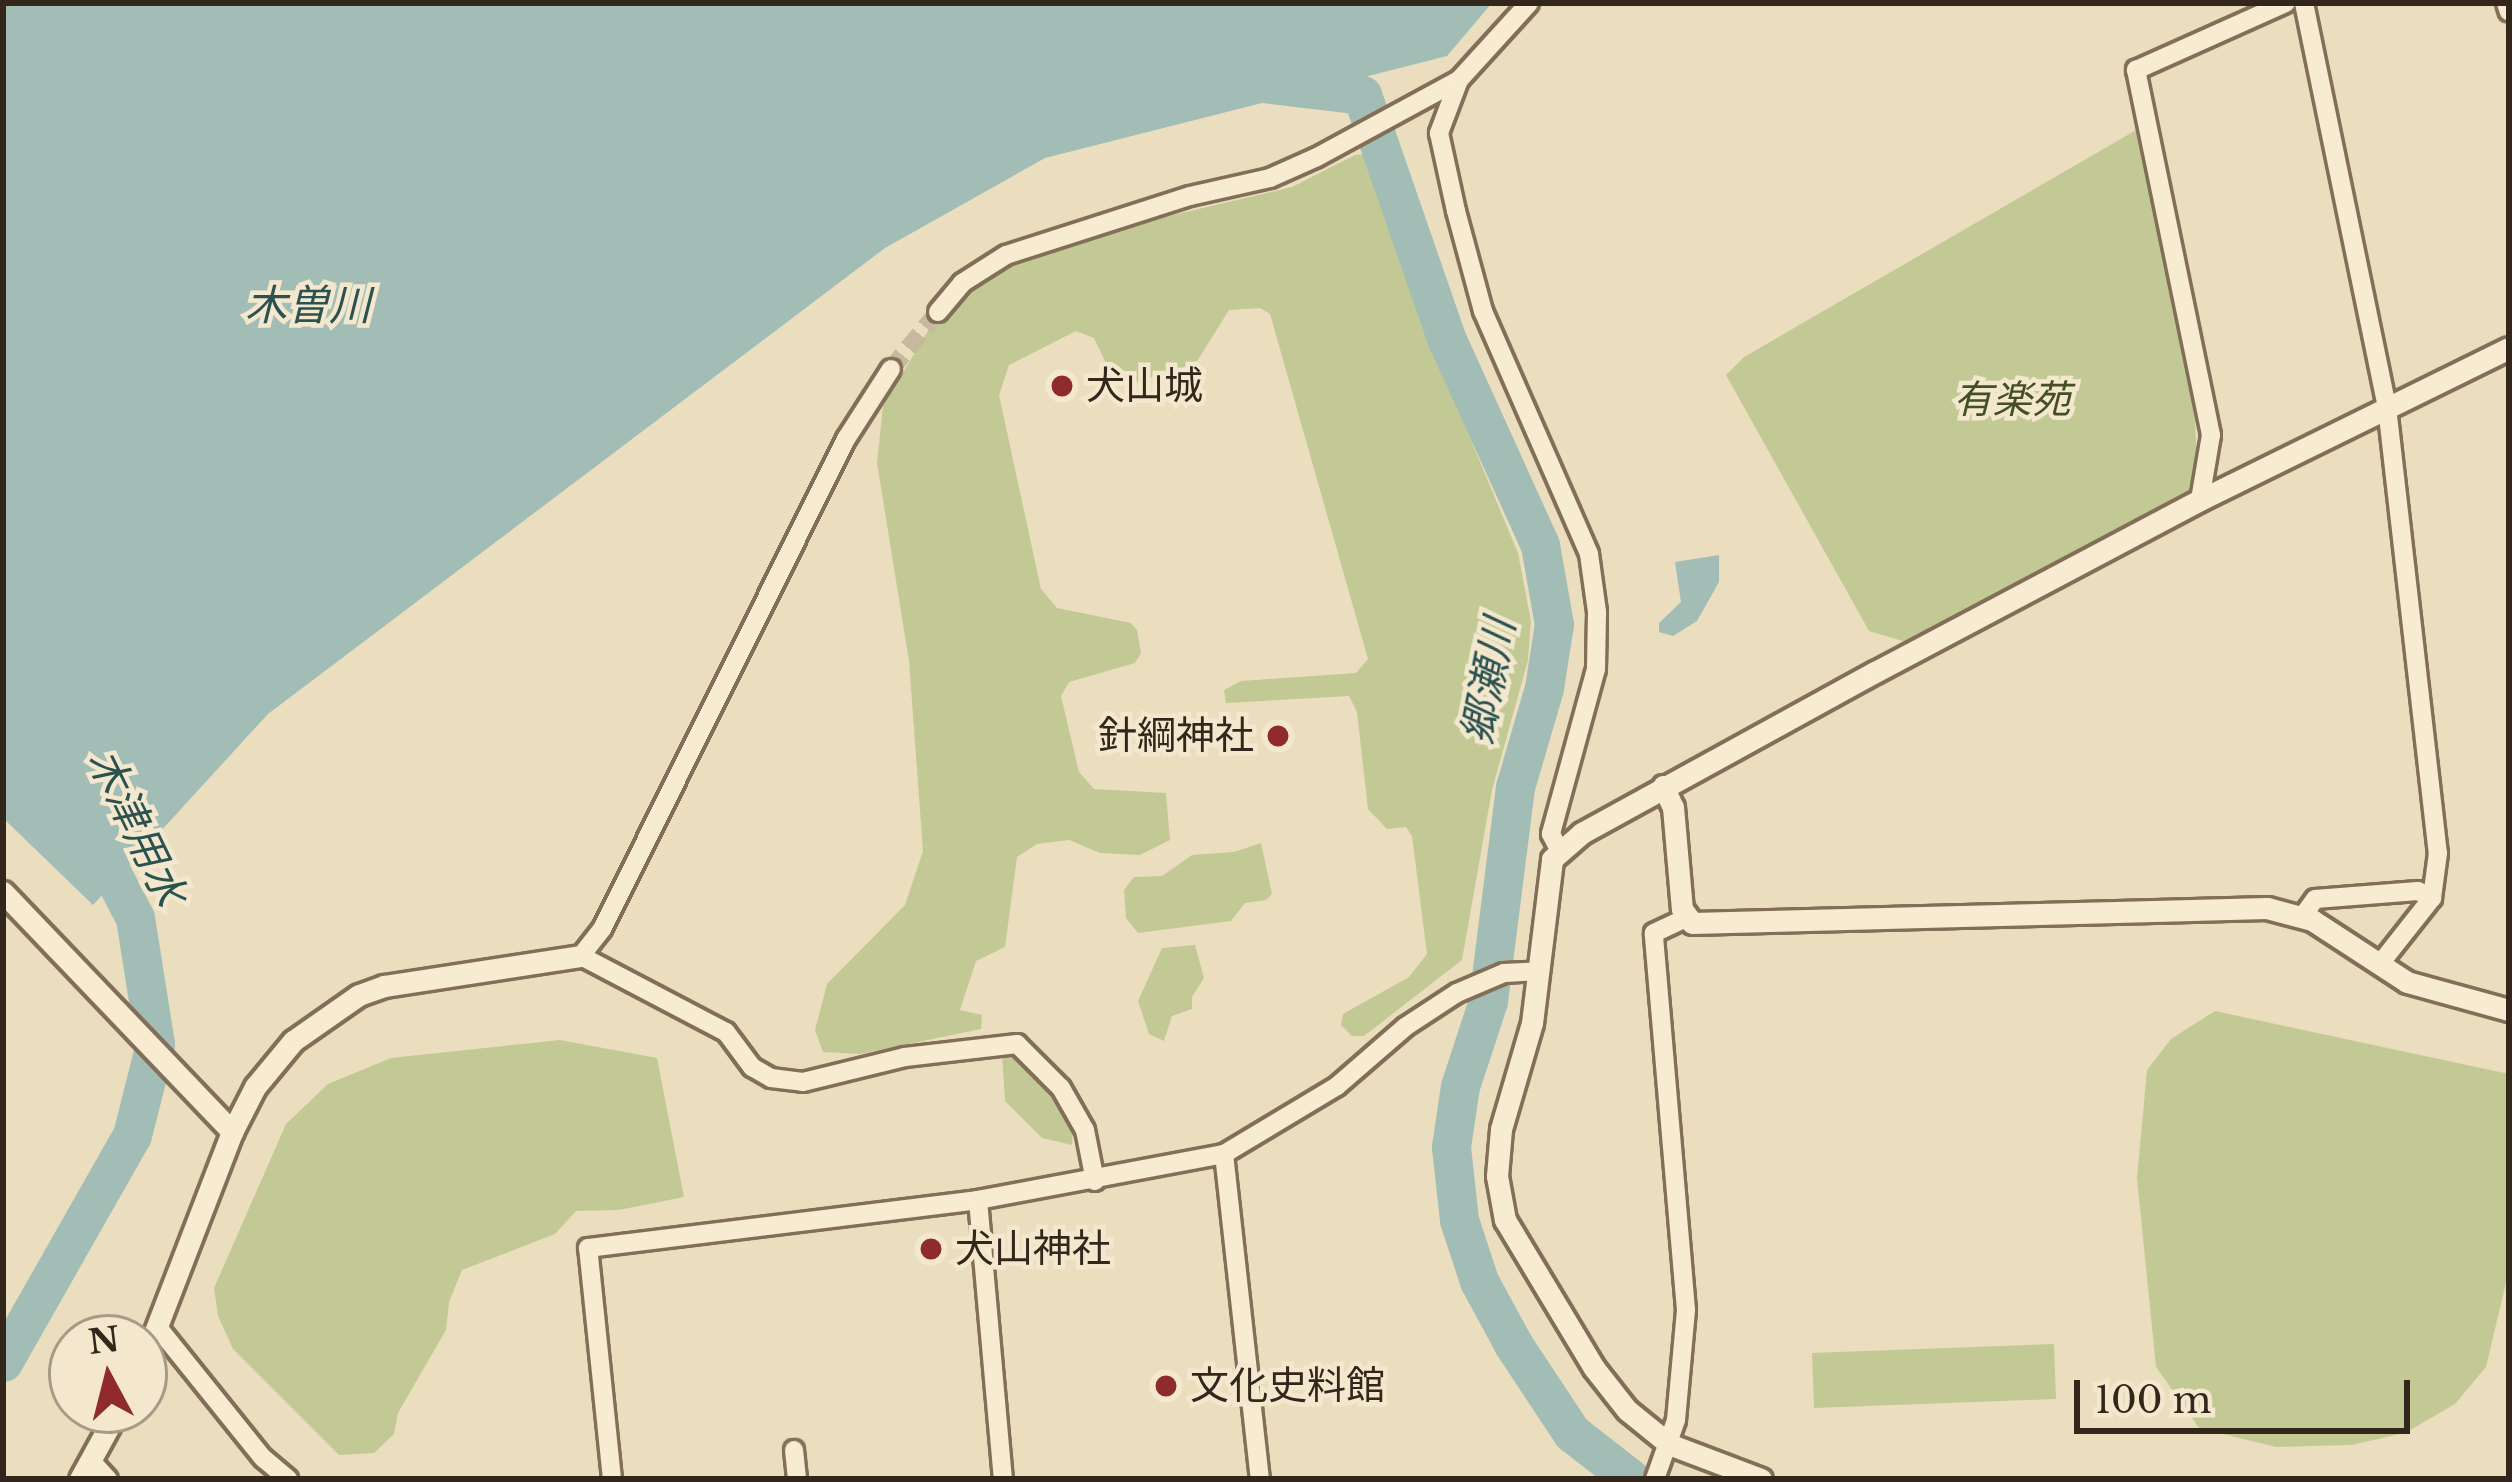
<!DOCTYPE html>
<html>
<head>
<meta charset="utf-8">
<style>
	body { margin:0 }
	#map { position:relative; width:2512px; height:1482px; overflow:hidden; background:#ebdebf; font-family:"Libre Baskerville","Noto Sans JP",serif }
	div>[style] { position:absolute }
	.green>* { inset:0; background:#c3c994 }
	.water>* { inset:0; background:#a2bdb5 }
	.river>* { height:39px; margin:-19.5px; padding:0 19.5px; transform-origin:19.5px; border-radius:19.5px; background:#a2bdb5 }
	.minor-tunnel>* { height:18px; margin-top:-9px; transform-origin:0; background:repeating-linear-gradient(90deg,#c6b99e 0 18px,transparent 0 27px) }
	.roads { filter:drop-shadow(3px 0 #836f58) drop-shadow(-3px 0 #836f58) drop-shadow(0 3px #836f58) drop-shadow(0 -3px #836f58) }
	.minor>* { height:18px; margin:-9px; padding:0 9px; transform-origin:9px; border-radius:9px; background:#f7ecd1 }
	.tertiary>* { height:21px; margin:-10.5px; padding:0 10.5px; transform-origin:10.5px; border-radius:10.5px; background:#f7ecd1 }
	.dots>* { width:33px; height:33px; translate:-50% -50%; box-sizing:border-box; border:6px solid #f3e8ce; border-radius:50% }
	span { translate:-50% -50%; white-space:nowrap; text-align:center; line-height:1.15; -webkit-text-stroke:9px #f3e8ce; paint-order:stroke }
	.poi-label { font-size:39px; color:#33271c }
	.left { translate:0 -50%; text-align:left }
	.right { translate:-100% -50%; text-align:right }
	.park-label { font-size:39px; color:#444f24; font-style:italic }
	.water-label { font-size:42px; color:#2c5250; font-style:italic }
	.frame { position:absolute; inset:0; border:6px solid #33271c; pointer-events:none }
	.north { position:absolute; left:48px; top:1314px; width:120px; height:120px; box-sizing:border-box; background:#f3e8ce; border:3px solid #a69b87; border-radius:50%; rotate:353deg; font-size:33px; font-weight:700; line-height:48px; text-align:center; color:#33271c }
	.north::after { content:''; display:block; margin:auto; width:42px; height:54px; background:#8f2b2c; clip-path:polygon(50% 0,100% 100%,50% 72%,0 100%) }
	.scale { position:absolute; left:2074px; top:1380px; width:336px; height:54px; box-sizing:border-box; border:6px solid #33271c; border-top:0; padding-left:15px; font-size:36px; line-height:42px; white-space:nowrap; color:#33271c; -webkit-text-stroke:9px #f3e8ce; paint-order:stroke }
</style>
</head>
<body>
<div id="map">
	<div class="green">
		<div style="clip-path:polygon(2138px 129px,2195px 420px,2197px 463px,2189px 497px,1913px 644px,1869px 631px,1726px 375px,1744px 357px)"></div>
		<div style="clip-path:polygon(1370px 154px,1417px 310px,1518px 553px,1531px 621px,1528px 660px,1492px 790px,1462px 960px,1364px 1036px,1352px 1036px,1341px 1025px,1343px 1014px,1409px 977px,1427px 954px,1412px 836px,1406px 827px,1387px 829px,1368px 809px,1357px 712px,1349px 696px,1226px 703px,1224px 690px,1241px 681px,1356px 673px,1368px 659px,1270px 314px,1260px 308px,1229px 310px,1196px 363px,1131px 384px,1116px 384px,1094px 338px,1076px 331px,1009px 365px,999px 395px,1041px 589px,1057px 608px,1131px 623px,1137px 630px,1141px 653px,1135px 663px,1069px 682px,1061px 696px,1079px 772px,1094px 789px,1166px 793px,1170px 840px,1140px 855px,1100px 853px,1069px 840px,1037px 844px,1017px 857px,1005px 947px,976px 961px,960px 1010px,982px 1015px,981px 1029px,860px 1054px,823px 1052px,815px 1030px,827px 984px,905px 905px,923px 851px,909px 661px,877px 463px,883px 406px,932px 324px,968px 287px,1032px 257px,1096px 233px,1292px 187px,1355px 155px)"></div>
		<div style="clip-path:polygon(1261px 843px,1272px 894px,1266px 900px,1245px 903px,1231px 921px,1138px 933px,1126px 918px,1124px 890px,1134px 877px,1162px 876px,1192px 855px,1234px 852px)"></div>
		<div style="clip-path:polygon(1195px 945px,1204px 978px,1192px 997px,1192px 1009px,1172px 1016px,1164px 1041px,1149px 1034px,1138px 1001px,1162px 948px)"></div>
		<div style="clip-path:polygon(2215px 1011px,2509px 1074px,2509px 1270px,2486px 1367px,2455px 1404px,2405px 1433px,2351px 1445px,2276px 1447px,2199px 1428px,2156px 1367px,2137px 1178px,2147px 1070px,2171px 1039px)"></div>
		<div style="clip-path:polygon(560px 1040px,657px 1058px,684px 1197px,619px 1210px,576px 1211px,555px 1234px,462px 1270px,449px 1302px,446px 1330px,398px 1413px,394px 1434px,374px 1453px,339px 1455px,233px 1349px,218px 1316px,214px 1288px,286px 1124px,328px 1084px,391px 1058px)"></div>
		<div style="clip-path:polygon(1002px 1055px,1021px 1058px,1048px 1092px,1073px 1130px,1072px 1145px,1042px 1138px,1005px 1101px)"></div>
		<div style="clip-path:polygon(2054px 1344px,2056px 1399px,1814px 1408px,1812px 1353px)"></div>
	</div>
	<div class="water">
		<div style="clip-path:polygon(3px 3px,1492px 3px,1447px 56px,1045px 158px,885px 248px,268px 714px,93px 905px,3px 818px)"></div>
		<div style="clip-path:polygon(1719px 555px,1719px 582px,1697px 621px,1673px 636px,1659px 632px,1659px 623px,1681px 602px,1675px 562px)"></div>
	</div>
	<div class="river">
		<div style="left:1263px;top:83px;width:100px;rotate:6.9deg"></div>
		<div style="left:1362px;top:95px;width:259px;rotate:70.9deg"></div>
		<div style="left:1447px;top:340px;width:225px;rotate:65.6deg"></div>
		<div style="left:1540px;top:545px;width:80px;rotate:80deg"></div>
		<div style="left:1554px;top:624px;width:65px;rotate:98.9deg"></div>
		<div style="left:1544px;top:688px;width:103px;rotate:106.3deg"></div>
		<div style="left:1515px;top:787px;width:216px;rotate:97.2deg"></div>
		<div style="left:1488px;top:1001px;width:89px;rotate:108.2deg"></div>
		<div style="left:1460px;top:1086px;width:62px;rotate:98.4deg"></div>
		<div style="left:1451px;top:1147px;width:73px;rotate:83.7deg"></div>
		<div style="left:1459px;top:1220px;width:64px;rotate:71.8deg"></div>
		<div style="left:1479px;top:1281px;width:72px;rotate:61.6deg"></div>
		<div style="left:1513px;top:1344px;width:107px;rotate:56.5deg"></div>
		<div style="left:1572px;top:1433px;width:75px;rotate:37.9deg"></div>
		<div style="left:3px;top:1362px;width:261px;rotate:-60.4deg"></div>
		<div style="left:132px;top:1135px;width:94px;rotate:-75.8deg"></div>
		<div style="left:155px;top:1044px;width:128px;rotate:-99deg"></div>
		<div style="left:135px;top:918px;width:93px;rotate:-117.4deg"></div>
	</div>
	<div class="minor-tunnel">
		<div style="left:891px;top:369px;width:74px;rotate:-50.5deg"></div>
	</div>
	<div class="roads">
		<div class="minor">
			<div style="left:2304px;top:3px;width:412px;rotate:78.4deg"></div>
			<div style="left:2387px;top:407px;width:449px;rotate:83.5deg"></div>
			<div style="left:2438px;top:853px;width:45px;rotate:97.6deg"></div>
			<div style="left:2432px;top:898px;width:85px;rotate:128.3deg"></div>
			<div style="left:2506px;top:3px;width:9px;rotate:72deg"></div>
			<div style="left:1459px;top:80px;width:57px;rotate:110.7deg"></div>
			<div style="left:1439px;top:133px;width:80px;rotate:77.7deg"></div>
			<div style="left:1456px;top:211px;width:104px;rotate:74.9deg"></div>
			<div style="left:1483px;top:311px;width:265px;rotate:66.4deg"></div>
			<div style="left:1589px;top:554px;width:59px;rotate:82.1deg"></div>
			<div style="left:1597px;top:612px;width:57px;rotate:91deg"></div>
			<div style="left:1596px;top:669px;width:171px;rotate:105.3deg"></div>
			<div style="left:1551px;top:834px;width:18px;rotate:63deg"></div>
			<div style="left:938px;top:312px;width:38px;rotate:-50deg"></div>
			<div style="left:962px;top:283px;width:52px;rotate:-32.5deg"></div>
			<div style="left:1006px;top:255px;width:193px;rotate:-17.8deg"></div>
			<div style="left:1190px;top:196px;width:82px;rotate:-12.7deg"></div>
			<div style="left:1270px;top:178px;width:51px;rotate:-24.1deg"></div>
			<div style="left:1317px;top:157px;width:162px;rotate:-28.5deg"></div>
			<div style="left:1459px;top:80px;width:104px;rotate:-47.7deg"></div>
			<div style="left:891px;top:369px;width:83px;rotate:122.7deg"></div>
			<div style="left:846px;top:439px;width:547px;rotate:116.47deg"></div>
			<div style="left:602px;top:929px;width:34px;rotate:128deg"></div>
			<div style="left:581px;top:956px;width:164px;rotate:27.7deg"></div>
			<div style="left:726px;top:1032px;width:44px;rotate:53.4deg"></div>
			<div style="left:752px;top:1067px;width:22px;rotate:30deg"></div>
			<div style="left:771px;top:1078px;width:32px;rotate:7deg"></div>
			<div style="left:803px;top:1082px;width:105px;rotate:-13.8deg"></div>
			<div style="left:905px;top:1057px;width:113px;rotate:-6.6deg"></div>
			<div style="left:1017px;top:1044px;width:62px;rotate:45deg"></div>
			<div style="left:1061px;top:1088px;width:48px;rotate:60.3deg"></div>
			<div style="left:1085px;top:1130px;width:52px;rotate:78.9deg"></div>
			<div style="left:2200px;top:500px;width:66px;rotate:-80.4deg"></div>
			<div style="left:2211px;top:435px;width:373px;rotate:-101.6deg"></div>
			<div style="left:2136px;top:70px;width:164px;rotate:-24.1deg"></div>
			<div style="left:2302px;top:917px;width:22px;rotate:-54deg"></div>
			<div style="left:2315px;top:899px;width:103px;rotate:-4.4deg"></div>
			<div style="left:2418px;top:891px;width:16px;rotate:27deg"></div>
			<div style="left:1224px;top:1154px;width:327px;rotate:83.7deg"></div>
			<div style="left:978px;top:1200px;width:280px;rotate:84.9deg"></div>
			<div style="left:160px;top:1330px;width:164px;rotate:51.2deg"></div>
			<div style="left:263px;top:1458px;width:33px;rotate:40deg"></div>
			<div style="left:794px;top:1450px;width:29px;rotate:84deg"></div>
			<div style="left:91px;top:1461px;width:25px;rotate:47deg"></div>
			<div style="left:612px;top:1479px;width:232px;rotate:-95.9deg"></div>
			<div style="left:588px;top:1248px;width:393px;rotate:-7deg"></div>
			<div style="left:978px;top:1200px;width:250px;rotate:-10.6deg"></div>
			<div style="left:1224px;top:1154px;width:132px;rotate:-31deg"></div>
			<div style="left:1337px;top:1086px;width:90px;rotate:-40.9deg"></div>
			<div style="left:1405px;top:1027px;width:62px;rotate:-33.2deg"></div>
			<div style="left:1457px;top:993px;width:51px;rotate:-23.1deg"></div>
			<div style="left:1504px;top:973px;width:36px;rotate:-3deg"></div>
			<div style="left:1655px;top:1479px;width:63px;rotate:-70.4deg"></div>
			<div style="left:1676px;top:1420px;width:110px;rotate:-84.8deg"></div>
			<div style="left:1686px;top:1310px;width:378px;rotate:-94.9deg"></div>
			<div style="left:1654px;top:933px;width:35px;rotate:-25deg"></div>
		</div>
		<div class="tertiary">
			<div style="left:1663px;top:786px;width:23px;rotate:65deg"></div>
			<div style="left:1673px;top:807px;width:102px;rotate:85deg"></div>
			<div style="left:1682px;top:909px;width:17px;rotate:54deg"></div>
			<div style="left:1692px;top:923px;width:575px;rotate:-1.49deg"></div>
			<div style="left:2267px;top:908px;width:47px;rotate:14.9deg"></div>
			<div style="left:2312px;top:920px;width:113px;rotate:33.1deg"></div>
			<div style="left:2407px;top:982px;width:106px;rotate:15.4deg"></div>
			<div style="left:3px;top:892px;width:332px;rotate:46.3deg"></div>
			<div style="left:144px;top:1360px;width:244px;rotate:-68.9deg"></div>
			<div style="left:232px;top:1132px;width:51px;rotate:-62.9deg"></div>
			<div style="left:255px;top:1087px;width:60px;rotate:-50.4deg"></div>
			<div style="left:293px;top:1041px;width:80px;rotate:-34.9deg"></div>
			<div style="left:359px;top:995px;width:27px;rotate:-20deg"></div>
			<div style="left:384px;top:986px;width:199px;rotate:-8.7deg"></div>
			<div style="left:80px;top:1479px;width:79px;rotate:-61.2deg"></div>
			<div style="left:1761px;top:1479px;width:98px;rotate:-159.2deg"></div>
			<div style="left:1669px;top:1444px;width:54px;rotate:-141deg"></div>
			<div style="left:1627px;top:1410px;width:53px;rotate:-128.2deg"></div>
			<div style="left:1594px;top:1368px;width:173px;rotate:-121deg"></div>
			<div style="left:1505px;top:1220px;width:45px;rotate:-100.3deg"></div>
			<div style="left:1497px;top:1176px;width:47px;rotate:-85.1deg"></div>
			<div style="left:1501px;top:1129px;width:110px;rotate:-73.7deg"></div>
			<div style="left:1532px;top:1023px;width:165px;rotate:-83deg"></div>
			<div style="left:1552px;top:859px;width:40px;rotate:-41deg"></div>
			<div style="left:1582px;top:833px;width:334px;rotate:-28.8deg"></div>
			<div style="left:1875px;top:672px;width:368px;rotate:-27.9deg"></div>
			<div style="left:2200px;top:500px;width:344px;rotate:-26.2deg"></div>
		</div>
	</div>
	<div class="dots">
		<div style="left:1062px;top:386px;background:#8f2b2c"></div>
		<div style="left:1278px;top:736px;background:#8f2b2c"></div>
		<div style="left:931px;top:1249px;background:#8f2b2c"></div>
		<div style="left:1166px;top:1386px;background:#8f2b2c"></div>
	</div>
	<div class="poi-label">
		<span class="left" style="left:1086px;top:386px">犬山城</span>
		<span class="right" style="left:1254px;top:736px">針綱神社</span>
		<span class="left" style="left:955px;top:1249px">犬山神社</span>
		<span class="left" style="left:1190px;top:1386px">文化史料館</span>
	</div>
	<div class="park-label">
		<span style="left:2012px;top:400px">有楽苑</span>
	</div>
	<div class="water-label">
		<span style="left:308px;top:305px">木曽川</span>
		<span style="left:1488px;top:681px;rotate:-79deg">郷瀬川</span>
		<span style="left:137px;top:827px;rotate:64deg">木津用水</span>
	</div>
	<div class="frame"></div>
	<div class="north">N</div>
	<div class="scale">100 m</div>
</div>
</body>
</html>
